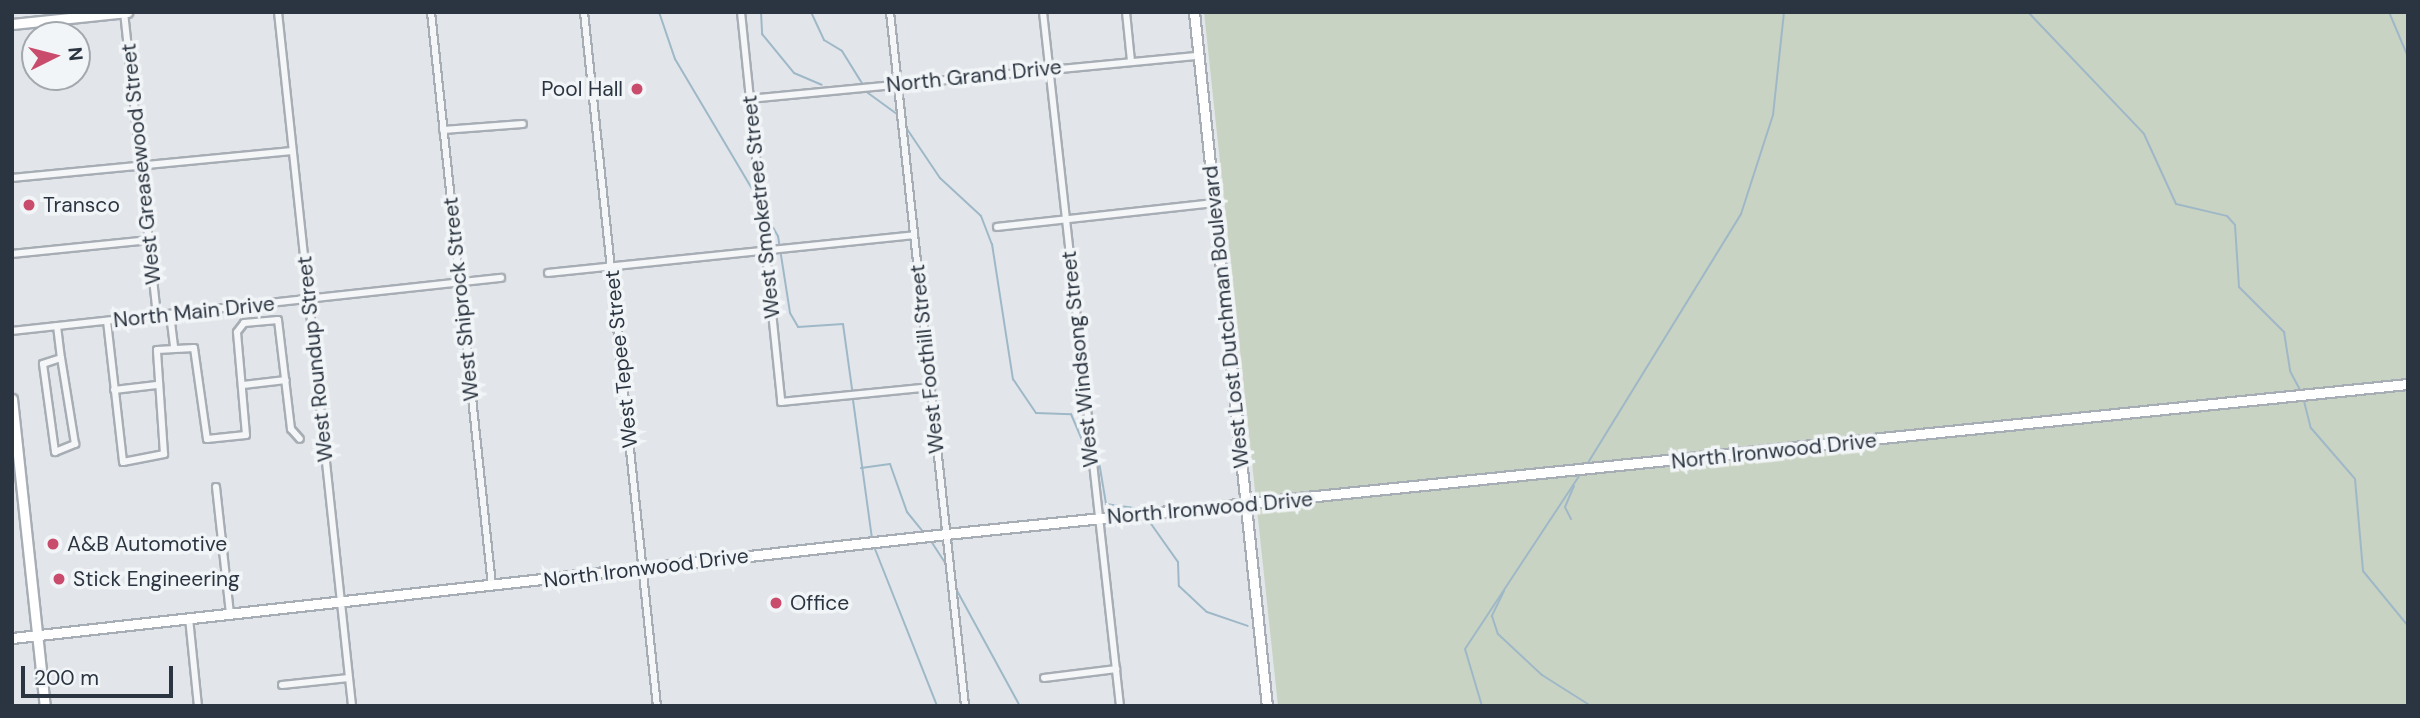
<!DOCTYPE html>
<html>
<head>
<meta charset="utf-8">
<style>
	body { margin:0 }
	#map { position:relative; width:2420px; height:718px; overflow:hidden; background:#e2e6ea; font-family:"DM Sans",sans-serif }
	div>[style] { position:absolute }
	.green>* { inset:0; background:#c9d3c3 }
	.stream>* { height:2px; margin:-1px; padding:0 1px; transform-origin:1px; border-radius:1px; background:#9fb8c8 }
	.roads { filter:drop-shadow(2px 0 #a7adb4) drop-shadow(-2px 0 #a7adb4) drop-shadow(0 2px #a7adb4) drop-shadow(0 -2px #a7adb4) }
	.street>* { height:6px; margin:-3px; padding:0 3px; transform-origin:3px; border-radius:3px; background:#f5f6f8 }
	.secondary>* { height:9px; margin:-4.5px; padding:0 4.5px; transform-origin:4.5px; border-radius:4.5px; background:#fff }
	.dots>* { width:19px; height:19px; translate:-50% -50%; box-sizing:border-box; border:4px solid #f2f5f7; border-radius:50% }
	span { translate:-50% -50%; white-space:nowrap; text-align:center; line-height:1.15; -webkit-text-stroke:7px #f2f5f7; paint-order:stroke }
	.street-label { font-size:21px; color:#2b3541 }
	.poi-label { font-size:21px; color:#2b3541 }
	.right { translate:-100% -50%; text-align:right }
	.left { translate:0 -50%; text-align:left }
	.frame { position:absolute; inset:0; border:14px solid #2b3541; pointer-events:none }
	.north { position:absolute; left:21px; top:21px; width:70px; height:70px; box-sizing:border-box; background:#f2f5f7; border:2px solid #a2a8ae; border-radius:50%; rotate:84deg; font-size:19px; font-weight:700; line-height:28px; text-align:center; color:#2b3541 }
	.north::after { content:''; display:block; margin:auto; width:24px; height:32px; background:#c94c6d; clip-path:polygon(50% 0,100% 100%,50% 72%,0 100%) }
	.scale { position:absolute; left:21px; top:666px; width:152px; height:32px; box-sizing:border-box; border:4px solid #2b3541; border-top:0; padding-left:9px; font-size:21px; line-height:24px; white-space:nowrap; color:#2b3541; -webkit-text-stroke:5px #f2f5f7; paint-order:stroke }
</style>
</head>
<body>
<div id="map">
	<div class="green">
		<div style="clip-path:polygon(1204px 12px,2408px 12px,2408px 706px,1278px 706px)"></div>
	</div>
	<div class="stream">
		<div style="left:659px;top:12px;width:50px;rotate:71.2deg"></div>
		<div style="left:675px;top:59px;width:161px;rotate:59.3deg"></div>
		<div style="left:761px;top:12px;width:22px;rotate:87deg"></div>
		<div style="left:762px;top:34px;width:50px;rotate:50.6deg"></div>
		<div style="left:794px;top:73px;width:30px;rotate:23deg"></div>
		<div style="left:811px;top:12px;width:31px;rotate:65deg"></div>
		<div style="left:824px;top:40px;width:21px;rotate:31deg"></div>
		<div style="left:842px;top:51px;width:49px;rotate:58.2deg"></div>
		<div style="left:868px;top:93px;width:37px;rotate:36deg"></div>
		<div style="left:2028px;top:12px;width:168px;rotate:46.4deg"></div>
		<div style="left:2144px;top:134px;width:77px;rotate:65.4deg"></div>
		<div style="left:2176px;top:204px;width:52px;rotate:13.2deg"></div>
		<div style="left:2227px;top:216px;width:12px;rotate:48deg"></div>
		<div style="left:2235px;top:225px;width:62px;rotate:86.3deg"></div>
		<div style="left:2239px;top:287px;width:64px;rotate:45deg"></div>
		<div style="left:2284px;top:332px;width:39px;rotate:81deg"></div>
		<div style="left:2290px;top:371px;width:24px;rotate:62deg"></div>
		<div style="left:2389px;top:12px;width:49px;rotate:67.1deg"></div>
		<div style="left:905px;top:126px;width:63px;rotate:56.1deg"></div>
		<div style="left:940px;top:178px;width:56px;rotate:42.8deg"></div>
		<div style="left:981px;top:216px;width:30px;rotate:69deg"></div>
		<div style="left:992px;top:244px;width:137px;rotate:81.2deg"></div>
		<div style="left:1013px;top:379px;width:41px;rotate:55.9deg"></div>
		<div style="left:1036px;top:413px;width:35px;rotate:2deg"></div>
		<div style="left:1071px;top:414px;width:30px;rotate:67deg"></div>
		<div style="left:764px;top:211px;width:29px;rotate:61deg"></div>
		<div style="left:778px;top:236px;width:78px;rotate:81.1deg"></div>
		<div style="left:790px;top:313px;width:16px;rotate:60deg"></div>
		<div style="left:798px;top:327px;width:45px;rotate:-3.8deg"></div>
		<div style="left:843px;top:324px;width:66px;rotate:82.1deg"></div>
		<div style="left:2303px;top:397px;width:32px;rotate:76deg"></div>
		<div style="left:2311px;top:428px;width:67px;rotate:49.2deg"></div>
		<div style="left:2355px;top:479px;width:92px;rotate:85deg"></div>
		<div style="left:2363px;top:571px;width:71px;rotate:50.7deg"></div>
		<div style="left:853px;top:400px;width:140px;rotate:82.2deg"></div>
		<div style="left:1097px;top:450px;width:55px;rotate:80.5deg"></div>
		<div style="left:1106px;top:504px;width:34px;rotate:8deg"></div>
		<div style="left:1586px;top:466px;width:296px;rotate:-58.4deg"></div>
		<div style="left:1741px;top:214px;width:104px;rotate:-72.1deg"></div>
		<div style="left:1773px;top:115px;width:104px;rotate:-83.9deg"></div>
		<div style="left:861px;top:468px;width:29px;rotate:-8deg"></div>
		<div style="left:890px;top:464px;width:51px;rotate:70.5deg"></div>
		<div style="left:907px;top:512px;width:26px;rotate:51deg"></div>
		<div style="left:1571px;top:519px;width:13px;rotate:-117deg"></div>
		<div style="left:1565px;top:507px;width:23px;rotate:-67deg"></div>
		<div style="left:1149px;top:521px;width:50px;rotate:54.7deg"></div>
		<div style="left:1178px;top:562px;width:24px;rotate:88deg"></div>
		<div style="left:1179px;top:586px;width:38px;rotate:43deg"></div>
		<div style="left:1207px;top:612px;width:43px;rotate:18.9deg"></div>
		<div style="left:929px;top:538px;width:33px;rotate:57deg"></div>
		<div style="left:873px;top:544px;width:174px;rotate:68.4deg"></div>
		<div style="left:955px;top:587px;width:136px;rotate:61.4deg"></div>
		<div style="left:1504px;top:591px;width:28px;rotate:116deg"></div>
		<div style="left:1492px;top:616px;width:19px;rotate:72deg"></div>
		<div style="left:1498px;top:634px;width:60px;rotate:43deg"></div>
		<div style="left:1542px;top:675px;width:58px;rotate:32.3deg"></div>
		<div style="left:1482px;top:706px;width:59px;rotate:-106.6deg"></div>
		<div style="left:1465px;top:649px;width:207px;rotate:-56.6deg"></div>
	</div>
	<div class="roads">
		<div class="street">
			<div style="left:124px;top:12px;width:306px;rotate:83.8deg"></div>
			<div style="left:278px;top:12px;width:698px;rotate:83.91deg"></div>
			<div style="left:431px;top:12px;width:577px;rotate:83.93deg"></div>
			<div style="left:584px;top:12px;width:698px;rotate:84deg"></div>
			<div style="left:741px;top:12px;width:392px;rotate:84.1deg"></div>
			<div style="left:781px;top:402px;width:151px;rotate:-5.7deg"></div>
			<div style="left:890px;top:12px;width:698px;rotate:83.83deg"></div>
			<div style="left:1043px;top:12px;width:698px;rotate:83.67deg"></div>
			<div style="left:1126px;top:12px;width:49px;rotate:84.2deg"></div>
			<div style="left:749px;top:99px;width:451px;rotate:-5.5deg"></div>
			<div style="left:443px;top:130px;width:80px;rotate:-4.3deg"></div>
			<div style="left:12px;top:178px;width:281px;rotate:-5.5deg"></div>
			<div style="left:997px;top:227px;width:218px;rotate:-6.3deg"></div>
			<div style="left:12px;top:254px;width:138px;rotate:-5.8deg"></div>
			<div style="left:548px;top:273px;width:368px;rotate:-5.9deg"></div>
			<div style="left:170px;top:314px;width:35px;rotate:83deg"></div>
			<div style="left:107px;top:321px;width:142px;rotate:83.5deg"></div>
			<div style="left:123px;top:462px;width:42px;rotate:-11deg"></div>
			<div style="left:164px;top:454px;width:104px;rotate:-93.9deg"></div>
			<div style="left:157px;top:350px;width:37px;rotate:-3deg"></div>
			<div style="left:194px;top:348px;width:92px;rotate:81.9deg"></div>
			<div style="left:207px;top:439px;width:39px;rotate:-6deg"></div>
			<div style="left:246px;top:435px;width:103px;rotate:-95deg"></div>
			<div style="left:237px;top:332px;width:11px;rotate:-52deg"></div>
			<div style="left:244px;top:323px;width:34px;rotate:-5deg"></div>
			<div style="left:278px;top:320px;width:110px;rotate:83.2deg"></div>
			<div style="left:291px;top:429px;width:13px;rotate:48deg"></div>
			<div style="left:57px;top:326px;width:32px;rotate:83deg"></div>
			<div style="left:61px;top:358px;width:19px;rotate:162deg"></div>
			<div style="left:43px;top:364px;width:89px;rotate:82.2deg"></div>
			<div style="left:55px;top:452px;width:22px;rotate:-22deg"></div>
			<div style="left:75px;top:444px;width:87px;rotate:-99.2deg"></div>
			<div style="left:12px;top:331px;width:492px;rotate:-6.2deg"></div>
			<div style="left:243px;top:385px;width:43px;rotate:-6.6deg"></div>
			<div style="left:114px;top:390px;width:43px;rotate:-6.6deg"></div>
			<div style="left:216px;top:487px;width:128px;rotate:83.7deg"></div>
			<div style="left:189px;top:618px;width:88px;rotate:84.2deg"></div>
			<div style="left:1044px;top:678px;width:73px;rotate:-7.1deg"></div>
			<div style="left:282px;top:685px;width:67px;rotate:-6deg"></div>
		</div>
		<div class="secondary">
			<div style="left:1194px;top:12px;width:698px;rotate:84deg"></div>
			<div style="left:12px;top:24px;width:116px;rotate:-6deg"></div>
			<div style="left:12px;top:399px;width:309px;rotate:83.9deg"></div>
			<div style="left:12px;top:638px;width:940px;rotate:-6.35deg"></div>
			<div style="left:946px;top:534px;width:1470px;rotate:-5.86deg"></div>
		</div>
	</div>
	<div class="dots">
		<div style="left:637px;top:89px;background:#c94c6d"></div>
		<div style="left:29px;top:205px;background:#c94c6d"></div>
		<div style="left:53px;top:544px;background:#c94c6d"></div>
		<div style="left:59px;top:579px;background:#c94c6d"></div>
		<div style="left:776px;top:603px;background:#c94c6d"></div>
	</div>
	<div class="street-label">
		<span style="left:974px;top:76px;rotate:-6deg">North Grand Drive</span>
		<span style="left:141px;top:164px;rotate:-96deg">West Greasewood Street</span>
		<span style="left:761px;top:207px;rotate:-96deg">West Smoketree Street</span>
		<span style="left:461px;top:299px;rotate:-96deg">West Shiprock Street</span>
		<span style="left:194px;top:312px;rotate:-6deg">North Main Drive</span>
		<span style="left:1226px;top:317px;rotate:-96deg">West Lost Dutchman Boulevard</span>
		<span style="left:315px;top:359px;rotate:-96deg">West Roundup Street</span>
		<span style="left:621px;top:359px;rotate:-96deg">West Tepee Street</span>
		<span style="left:927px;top:359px;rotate:-96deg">West Foothill Street</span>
		<span style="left:1080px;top:359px;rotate:-96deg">West Windsong Street</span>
		<span style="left:1774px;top:451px;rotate:-6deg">North Ironwood Drive</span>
		<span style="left:1210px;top:508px;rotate:-5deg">North Ironwood Drive</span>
		<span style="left:646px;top:568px;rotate:-7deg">North Ironwood Drive</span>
	</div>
	<div class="poi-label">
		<span class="right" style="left:623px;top:89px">Pool Hall</span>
		<span class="left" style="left:43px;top:205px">Transco</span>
		<span class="left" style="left:67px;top:544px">A&amp;B Automotive</span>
		<span class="left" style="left:73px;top:579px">Stick Engineering</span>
		<span class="left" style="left:790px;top:603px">Office</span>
	</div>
	<div class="frame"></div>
	<div class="north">N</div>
	<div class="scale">200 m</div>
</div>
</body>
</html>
